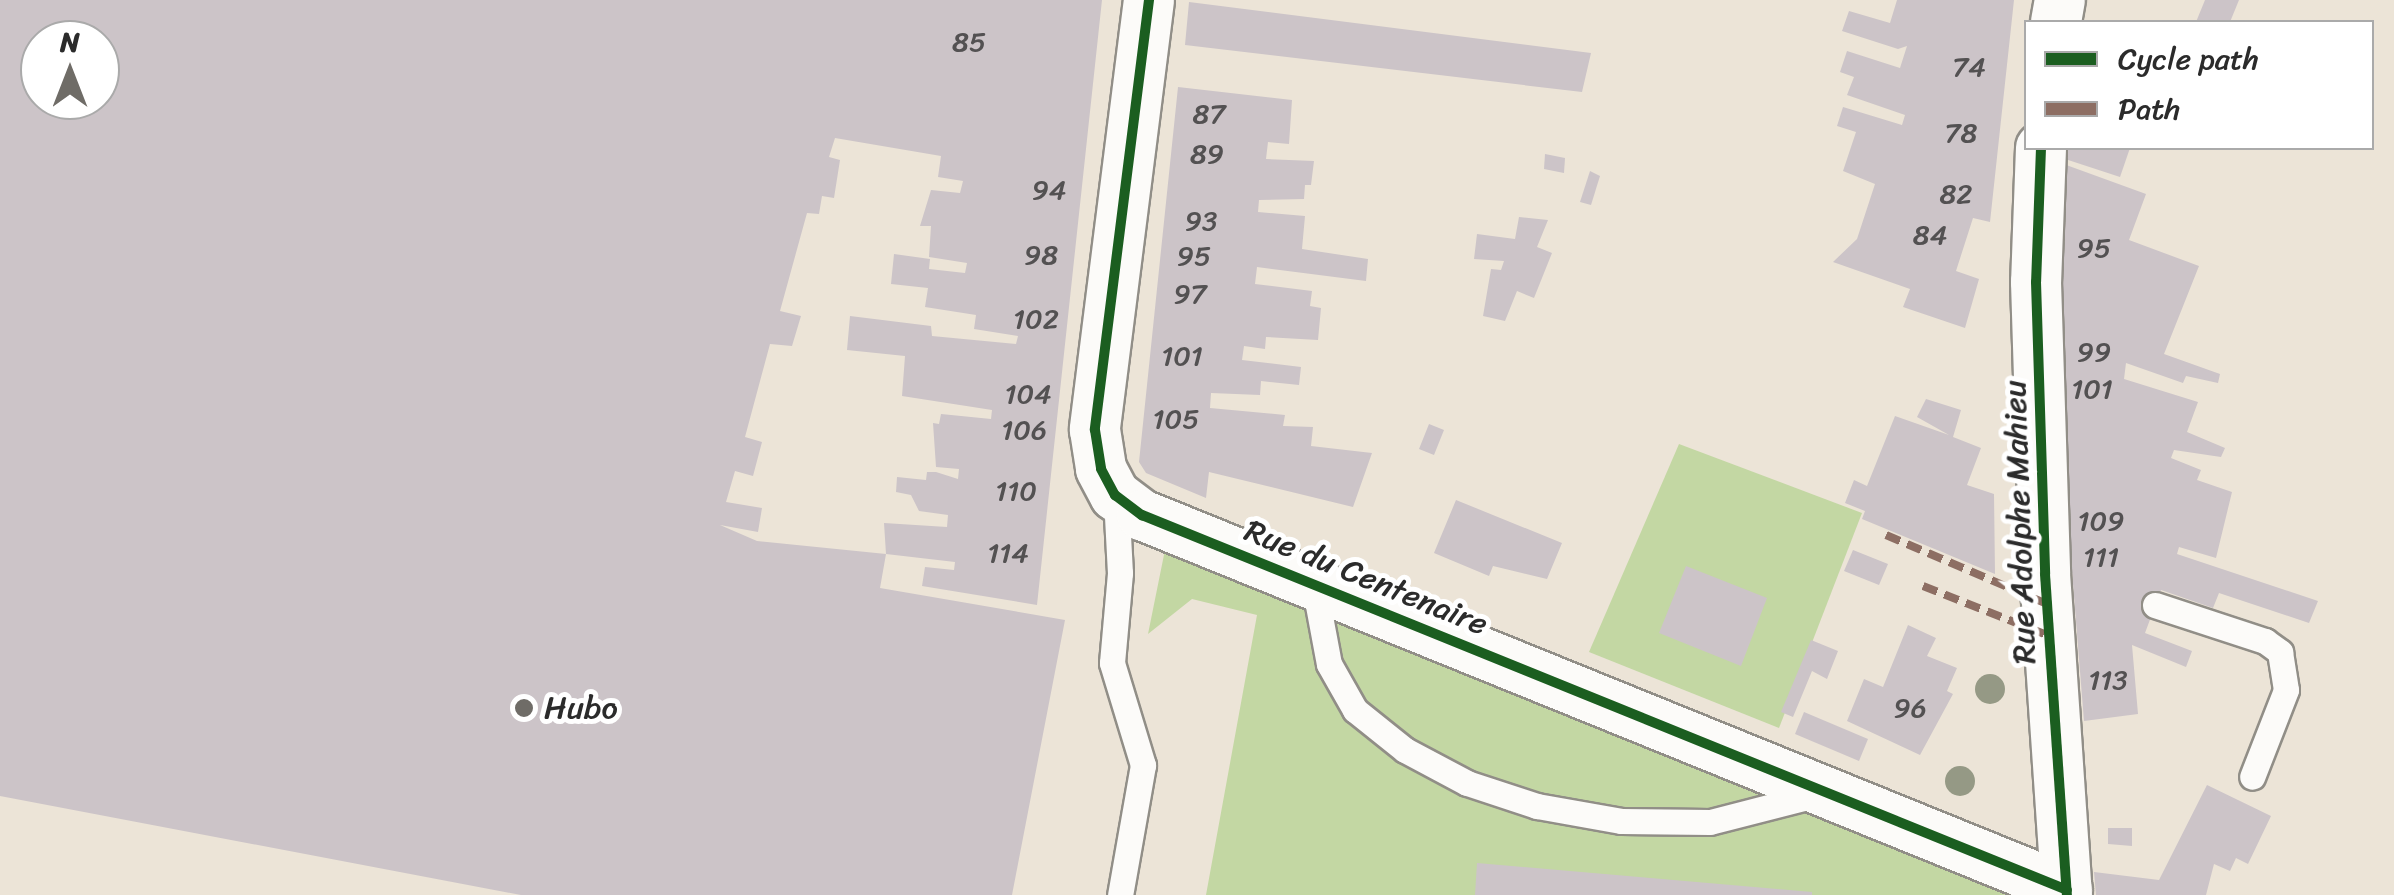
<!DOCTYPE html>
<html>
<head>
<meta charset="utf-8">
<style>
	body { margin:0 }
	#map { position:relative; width:2394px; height:895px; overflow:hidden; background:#ece4d7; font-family:Sriracha,sans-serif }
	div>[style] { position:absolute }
	.green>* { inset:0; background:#c3d7a3 }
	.building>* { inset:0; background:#ccc4c8 }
	.roads { filter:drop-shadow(2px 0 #918e87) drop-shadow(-2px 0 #918e87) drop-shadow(0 2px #918e87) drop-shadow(0 -2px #918e87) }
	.service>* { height:25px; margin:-12.5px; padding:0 12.5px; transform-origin:12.5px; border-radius:12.5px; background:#fcfbf9 }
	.minor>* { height:50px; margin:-25px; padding:0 25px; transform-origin:25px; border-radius:25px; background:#fcfbf9 }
	.quiet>* { height:8px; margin-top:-4px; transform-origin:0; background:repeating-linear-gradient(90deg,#8d6e63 0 15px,transparent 0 23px) }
	.cycleway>* { height:10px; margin:-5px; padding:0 5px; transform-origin:5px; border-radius:5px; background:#1b5e20 }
	.trees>* { width:30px; height:30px; margin:-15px; border-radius:50%; background:#959985 }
	.dots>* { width:28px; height:28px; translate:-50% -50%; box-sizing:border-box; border:5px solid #fff; border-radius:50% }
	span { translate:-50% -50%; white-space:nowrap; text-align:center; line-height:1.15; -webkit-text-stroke:10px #fff; paint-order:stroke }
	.number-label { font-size:28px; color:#535152 }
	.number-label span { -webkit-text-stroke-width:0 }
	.street-label { font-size:32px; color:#2b2b2b }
	.poi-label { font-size:32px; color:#2b2b2b }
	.left { translate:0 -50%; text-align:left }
	.legend { position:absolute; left:2024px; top:20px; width:350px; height:130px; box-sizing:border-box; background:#fff; border:2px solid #aaa; margin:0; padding:12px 18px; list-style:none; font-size:30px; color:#2b2b2b }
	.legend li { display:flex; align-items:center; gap:20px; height:50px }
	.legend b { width:50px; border:2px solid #aaa }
	.north { position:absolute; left:20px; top:20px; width:100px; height:100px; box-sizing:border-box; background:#fff; border:2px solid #aaa; border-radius:50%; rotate:0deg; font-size:28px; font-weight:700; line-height:40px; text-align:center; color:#2b2b2b }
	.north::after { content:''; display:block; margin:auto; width:35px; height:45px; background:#6f6c67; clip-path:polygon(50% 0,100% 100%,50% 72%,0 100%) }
</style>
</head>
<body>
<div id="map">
	<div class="green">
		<div style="clip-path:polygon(1679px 444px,1862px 513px,1779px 728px,1589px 652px)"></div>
		<div style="clip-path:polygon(1170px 525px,2067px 895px,1206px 895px,1257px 615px,1192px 599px,1148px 634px)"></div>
	</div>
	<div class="building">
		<div style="clip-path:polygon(evenodd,0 0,1102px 0,1037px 605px,922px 586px,925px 567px,954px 570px,955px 562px,886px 554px,880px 588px,1065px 620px,1012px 895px,521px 895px,0 796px,0 0,40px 40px,100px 40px,100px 100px,40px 100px,40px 40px,0 0,835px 138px,941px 156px,938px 177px,963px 181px,960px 193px,931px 190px,920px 226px,931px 226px,929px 257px,967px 263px,965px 273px,929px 269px,930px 259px,894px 254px,891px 284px,928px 288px,925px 307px,976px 315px,974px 329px,1018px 336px,1016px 344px,932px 336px,931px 326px,850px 316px,847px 350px,905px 356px,902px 396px,992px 410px,991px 419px,941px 414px,939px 424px,933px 423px,936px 467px,959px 469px,958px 479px,936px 472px,927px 472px,926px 480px,897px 477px,896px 492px,911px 495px,919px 511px,948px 515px,947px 527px,884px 523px,886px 554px,757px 541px,720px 525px,758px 532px,762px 508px,726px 502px,735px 471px,753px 476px,762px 442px,745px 437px,770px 344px,792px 346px,801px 316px,780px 311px,807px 213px,819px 214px,822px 196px,834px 198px,840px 160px,829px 157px,835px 138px)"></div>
		<div style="clip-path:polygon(1897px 0,2014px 0,1990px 222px,1973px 218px,1956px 271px,1979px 279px,1965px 328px,1903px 307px,1910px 289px,1833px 262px,1857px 239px,1875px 184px,1843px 171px,1856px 132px,1837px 126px,1843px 107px,1902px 125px,1905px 115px,1847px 95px,1854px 77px,1840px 72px,1847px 51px,1900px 68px,1907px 46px,1898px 49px,1842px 31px,1849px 11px,1890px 23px)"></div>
		<div style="clip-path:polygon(2205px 0,2239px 0,2230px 22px,2196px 22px)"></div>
		<div style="clip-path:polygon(1189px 2px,1591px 53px,1582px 92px,1185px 45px)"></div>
		<div style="clip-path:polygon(1178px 87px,1292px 100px,1289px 144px,1268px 142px,1266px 159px,1314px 161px,1311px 185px,1305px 185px,1304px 199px,1259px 200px,1258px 212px,1305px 216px,1302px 249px,1368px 259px,1366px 281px,1257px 267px,1255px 284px,1312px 291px,1310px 306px,1321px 308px,1318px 340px,1266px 337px,1265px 349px,1244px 346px,1242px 360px,1301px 367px,1299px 385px,1261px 381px,1260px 395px,1211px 393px,1210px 408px,1285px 415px,1283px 426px,1313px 427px,1311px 446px,1372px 453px,1353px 507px,1209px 472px,1206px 498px,1146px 473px,1139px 462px)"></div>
		<div style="clip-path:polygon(2060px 148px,2130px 148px,2120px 177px,2059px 157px)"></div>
		<div style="clip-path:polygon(1545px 154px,1565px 158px,1564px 173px,1544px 169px)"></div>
		<div style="clip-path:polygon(2058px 162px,2146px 194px,2129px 240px,2199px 266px,2164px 354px,2220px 374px,2218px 383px,2186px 376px,2183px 383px,2126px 363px,2124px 379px,2198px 402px,2187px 432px,2225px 448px,2221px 457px,2174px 450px,2171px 458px,2201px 470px,2197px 480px,2232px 492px,2216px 558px,2179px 547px,2177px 554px,2318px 601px,2309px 623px,2219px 593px,2213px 608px,2161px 590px,2145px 633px,2192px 651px,2186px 667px,2132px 645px,2138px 714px,2084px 721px,2066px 497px)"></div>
		<div style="clip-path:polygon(1590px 171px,1600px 176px,1591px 205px,1580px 202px)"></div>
		<div style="clip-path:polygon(1519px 217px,1548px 220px,1537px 247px,1552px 253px,1534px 298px,1517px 291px,1505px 321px,1483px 316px,1491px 269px,1501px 270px,1504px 261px,1474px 259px,1477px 234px,1515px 239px)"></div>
		<div style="clip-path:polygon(1926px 399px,1961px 410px,1953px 437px,1981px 448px,1967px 485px,1994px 494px,1995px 574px,1862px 519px,1865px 511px,1845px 503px,1854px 480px,1867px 486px,1895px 416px,1949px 435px,1917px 417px)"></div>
		<div style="clip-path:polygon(1429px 424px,1444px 430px,1434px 455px,1419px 449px)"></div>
		<div style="clip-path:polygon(1456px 500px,1562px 543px,1547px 579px,1493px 566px,1489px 576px,1434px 553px)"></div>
		<div style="clip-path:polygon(1853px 550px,1888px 564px,1879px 585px,1844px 571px)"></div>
		<div style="clip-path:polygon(1686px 566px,1767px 598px,1741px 666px,1659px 633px)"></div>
		<div style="clip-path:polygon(1908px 625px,1936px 638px,1927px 656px,1957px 668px,1947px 691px,1953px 694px,1920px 755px,1847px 721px,1864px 679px,1883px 687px)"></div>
		<div style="clip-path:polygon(1811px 640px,1838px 651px,1827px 679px,1812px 671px,1793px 717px,1781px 712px)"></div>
		<div style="clip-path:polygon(1804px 712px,1868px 739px,1859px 761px,1795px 734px)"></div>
		<div style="clip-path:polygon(2207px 785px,2271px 816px,2248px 864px,2236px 858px,2230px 871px,2214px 864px,2206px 895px,2096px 895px,2094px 872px,2159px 880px)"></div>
		<div style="clip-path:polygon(2108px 828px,2132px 828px,2132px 846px,2108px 844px)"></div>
		<div style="clip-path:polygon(1477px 863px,1812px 892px,1812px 895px,1475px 895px)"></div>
	</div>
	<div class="roads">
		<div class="service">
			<div style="left:1116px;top:497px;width:76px;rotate:87deg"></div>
			<div style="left:1120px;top:573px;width:90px;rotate:95.1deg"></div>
			<div style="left:1112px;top:663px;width:107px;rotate:73.1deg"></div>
			<div style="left:1143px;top:765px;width:132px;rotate:100deg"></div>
			<div style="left:1314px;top:584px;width:81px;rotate:79.4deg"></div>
			<div style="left:1329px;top:664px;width:53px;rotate:60.5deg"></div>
			<div style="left:1355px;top:710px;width:64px;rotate:38.7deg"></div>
			<div style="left:1405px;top:750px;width:70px;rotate:28deg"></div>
			<div style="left:1467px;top:783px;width:74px;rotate:18.2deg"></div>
			<div style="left:1537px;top:806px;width:85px;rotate:10.1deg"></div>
			<div style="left:1621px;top:821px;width:89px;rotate:0.6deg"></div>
			<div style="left:1710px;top:822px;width:108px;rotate:-14.4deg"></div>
			<div style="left:2155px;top:605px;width:116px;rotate:18.1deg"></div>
			<div style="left:2265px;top:641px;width:19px;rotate:36deg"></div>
			<div style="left:2280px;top:652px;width:38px;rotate:81deg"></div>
			<div style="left:2286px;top:690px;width:93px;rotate:111.3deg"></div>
		</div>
		<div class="minor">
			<div style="left:1149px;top:0;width:433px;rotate:97.2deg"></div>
			<div style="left:1095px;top:430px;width:39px;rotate:81deg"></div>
			<div style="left:1101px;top:469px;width:30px;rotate:62deg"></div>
			<div style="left:1115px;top:495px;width:34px;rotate:37deg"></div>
			<div style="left:1142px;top:515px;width:998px;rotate:22.07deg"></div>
			<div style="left:2056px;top:22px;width:22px;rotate:-80deg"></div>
			<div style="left:2041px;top:148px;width:134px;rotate:92.1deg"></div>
			<div style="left:2036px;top:282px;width:292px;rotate:88.2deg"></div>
			<div style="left:2045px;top:574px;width:322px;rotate:86.1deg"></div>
		</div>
	</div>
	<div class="quiet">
		<div style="left:1886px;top:535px;width:175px;rotate:23.2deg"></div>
		<div style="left:1923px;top:586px;width:136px;rotate:21.6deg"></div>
	</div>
	<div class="cycleway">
		<div style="left:1149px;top:0;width:433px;rotate:97.2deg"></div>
		<div style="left:1095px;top:430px;width:39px;rotate:81deg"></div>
		<div style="left:1101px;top:469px;width:30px;rotate:62deg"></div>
		<div style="left:1115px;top:495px;width:34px;rotate:37deg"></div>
		<div style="left:1142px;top:515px;width:998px;rotate:22.07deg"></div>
		<div style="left:2041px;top:148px;width:134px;rotate:92.1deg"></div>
		<div style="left:2036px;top:282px;width:292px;rotate:88.2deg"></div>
		<div style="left:2045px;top:574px;width:322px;rotate:86.1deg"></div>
	</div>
	<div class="trees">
		<div style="left:1990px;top:689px"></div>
		<div style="left:1960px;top:781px"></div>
	</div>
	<div class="dots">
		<div style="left:524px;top:708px;background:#6f6c67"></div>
	</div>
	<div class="number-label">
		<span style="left:969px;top:42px">85</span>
		<span style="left:1969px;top:67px">74</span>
		<span style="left:1209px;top:114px">87</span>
		<span style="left:1961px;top:133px">78</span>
		<span style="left:1207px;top:154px">89</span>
		<span style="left:1049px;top:190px">94</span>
		<span style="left:1956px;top:194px">82</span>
		<span style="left:1201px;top:221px">93</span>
		<span style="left:1930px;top:235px">84</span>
		<span style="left:2094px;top:248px">95</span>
		<span style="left:1041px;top:255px">98</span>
		<span style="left:1194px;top:256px">95</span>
		<span style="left:1190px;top:294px">97</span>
		<span style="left:1036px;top:319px">102</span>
		<span style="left:2094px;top:352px">99</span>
		<span style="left:1182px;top:356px">101</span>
		<span style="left:2092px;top:389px">101</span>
		<span style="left:1028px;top:394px">104</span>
		<span style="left:1176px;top:419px">105</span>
		<span style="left:1024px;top:430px">106</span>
		<span style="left:1016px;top:491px">110</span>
		<span style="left:2101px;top:521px">109</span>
		<span style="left:1008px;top:553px">114</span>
		<span style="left:2101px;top:557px">111</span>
		<span style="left:2108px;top:680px">113</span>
		<span style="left:1910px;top:708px">96</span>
	</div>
	<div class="street-label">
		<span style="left:2020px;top:522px;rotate:-92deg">Rue Adolphe Mahieu</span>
		<span style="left:1366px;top:578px;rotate:22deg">Rue du Centenaire</span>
	</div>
	<div class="poi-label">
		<span class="left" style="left:544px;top:708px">Hubo</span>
	</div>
	<ul class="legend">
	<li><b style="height:12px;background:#1b5e20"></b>Cycle path</li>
	<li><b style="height:12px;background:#8d6e63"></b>Path</li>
	</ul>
	<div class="north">N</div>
</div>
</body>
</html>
